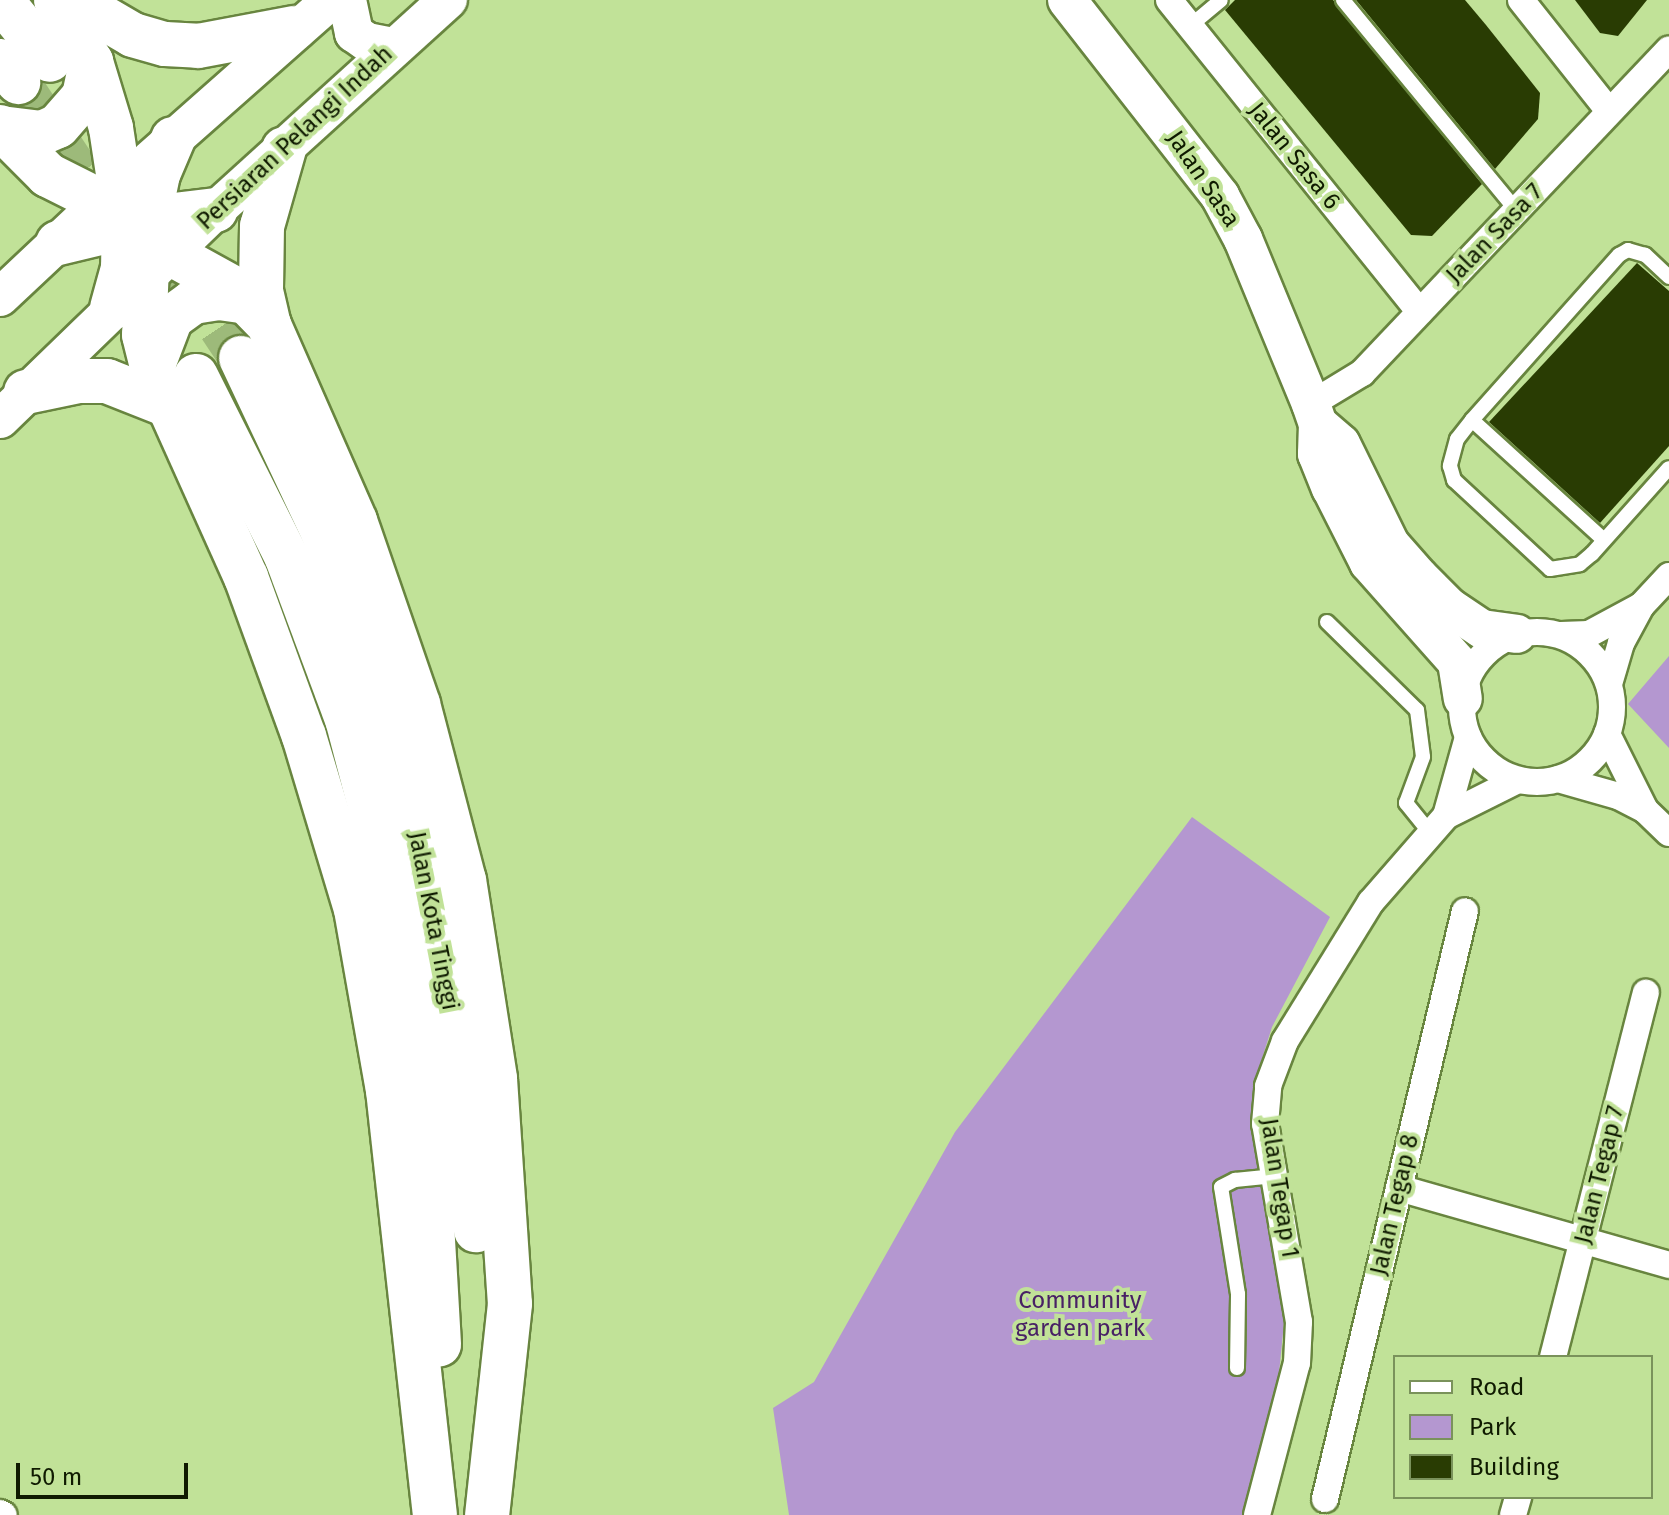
<!DOCTYPE html>
<html>
<head>
<meta charset="utf-8">
<style>
	body { margin:0 }
	#map { position:relative; width:1669px; height:1515px; overflow:hidden; background:#c1e298; font-family:"Fira Sans",sans-serif }
	div>[style] { position:absolute }
	.green>* { inset:0; background:#b497d0 }
	.building>* { inset:0; background:#293c03 }
	.highway-tunnel>* { height:44px; margin-top:-22px; transform-origin:0; background:repeating-linear-gradient(90deg,#9dba7a 0 44px,transparent 0 66px) }
	.roads { filter:drop-shadow(2px 0 #68853f) drop-shadow(-2px 0 #68853f) drop-shadow(0 2px #68853f) drop-shadow(0 -2px #68853f) }
	.lane>* { height:14px; margin:-7px; padding:0 7px; transform-origin:7px; border-radius:7px; background:#fff }
	.street>* { height:26px; margin:-13px; padding:0 13px; transform-origin:13px; border-radius:13px; background:#fff }
	.street>.ring { margin:-13px; padding:0; box-sizing:content-box; background:none; border:26px solid #fff; border-radius:50% }
	.secondary>* { height:38px; margin:-19px; padding:0 19px; transform-origin:19px; border-radius:19px; background:#fff }
	.highway>* { height:44px; margin:-22px; padding:0 22px; transform-origin:22px; border-radius:22px; background:#fff }
	span { translate:-50% -50%; white-space:nowrap; text-align:center; line-height:1.15; -webkit-text-stroke:8px #c1e298; paint-order:stroke }
	.street-label { font-size:24px; color:#0f1a00 }
	.park-label { font-size:24px; color:#482165 }
	.legend { position:absolute; left:1393px; top:1355px; width:260px; height:144px; box-sizing:border-box; background:#c1e298; border:2px solid #7a925b; margin:0; padding:10px 14px; list-style:none; font-size:24px; color:#0f1a00 }
	.legend li { display:flex; align-items:center; gap:16px; height:40px }
	.legend b { width:40px; border:2px solid #7a925b }
	.scale { position:absolute; left:16px; top:1463px; width:172px; height:36px; box-sizing:border-box; border:4px solid #0f1a00; border-top:0; padding-left:10px; font-size:24px; line-height:28px; white-space:nowrap; color:#0f1a00; -webkit-text-stroke:6px #c1e298; paint-order:stroke }
</style>
</head>
<body>
<div id="map">
	<div class="green">
		<div style="clip-path:polygon(1669px 656px,1669px 748px,1628px 704px)"></div>
		<div style="clip-path:polygon(1192px 817px,1330px 917px,1272px 1027px,1254px 1084px,1255px 1132px,1284px 1323px,1277px 1393px,1246px 1515px,789px 1515px,773px 1408px,814px 1382px,955px 1132px)"></div>
	</div>
	<div class="building">
		<div style="clip-path:polygon(1235px 0,1333px 0,1482px 184px,1432px 236px,1411px 235px,1225px 10px)"></div>
		<div style="clip-path:polygon(1356px 0,1465px 0,1486px 25px,1540px 93px,1538px 119px,1495px 169px)"></div>
		<div style="clip-path:polygon(1575px 0,1647px 0,1618px 36px,1600px 33px)"></div>
		<div style="clip-path:polygon(1637px 263px,1669px 291px,1669px 446px,1600px 523px,1489px 422px)"></div>
	</div>
	<div class="highway-tunnel">
		<div style="left:18px;top:82px;width:157px;rotate:56.4deg"></div>
		<div style="left:184px;top:272px;width:103px;rotate:56.5deg"></div>
	</div>
	<div class="roads">
		<div class="lane">
			<div style="left:1343px;top:0;width:275px;rotate:50.5deg"></div>
			<div style="left:1190px;top:26px;width:40px;rotate:-40deg"></div>
			<div style="left:1669px;top:277px;width:33px;rotate:-137deg"></div>
			<div style="left:1645px;top:255px;width:18px;rotate:-164deg"></div>
			<div style="left:1628px;top:250px;width:10px;rotate:151deg"></div>
			<div style="left:1619px;top:255px;width:221px;rotate:131.7deg"></div>
			<div style="left:1472px;top:420px;width:24px;rotate:128deg"></div>
			<div style="left:1457px;top:439px;width:28px;rotate:105deg"></div>
			<div style="left:1450px;top:466px;width:15px;rotate:74deg"></div>
			<div style="left:1454px;top:480px;width:131px;rotate:42.8deg"></div>
			<div style="left:1550px;top:569px;width:30px;rotate:-9deg"></div>
			<div style="left:1580px;top:564px;width:16px;rotate:-40deg"></div>
			<div style="left:1592px;top:554px;width:115px;rotate:-48.2deg"></div>
			<div style="left:1472px;top:420px;width:178px;rotate:42.3deg"></div>
			<div style="left:1327px;top:622px;width:126px;rotate:44.4deg"></div>
			<div style="left:1417px;top:710px;width:47px;rotate:82.7deg"></div>
			<div style="left:1423px;top:757px;width:49px;rotate:110.3deg"></div>
			<div style="left:1406px;top:803px;width:36px;rotate:51deg"></div>
			<div style="left:1237px;top:1368px;width:74px;rotate:-89.2deg"></div>
			<div style="left:1238px;top:1294px;width:108px;rotate:-99deg"></div>
			<div style="left:1221px;top:1187px;width:16px;rotate:-27deg"></div>
			<div style="left:1235px;top:1180px;width:40px;rotate:-5.7deg"></div>
		</div>
		<div class="street">
			<div style="left:1169px;top:0;width:400px;rotate:51.2deg"></div>
			<div style="left:1521px;top:0;width:142px;rotate:51.6deg"></div>
			<div style="left:1311px;top:404px;width:60px;rotate:-31.3deg"></div>
			<div style="left:1362px;top:373px;width:446px;rotate:-46.5deg"></div>
			<div class="ring" style="left:1462px;top:632px;width:124px;height:124px"></div>
			<div style="left:1561px;top:635px;width:28px;rotate:-2deg"></div>
			<div style="left:1589px;top:634px;width:59px;rotate:-28.3deg"></div>
			<div style="left:1609px;top:684px;width:43px;rotate:-73.7deg"></div>
			<div style="left:1621px;top:643px;width:42px;rotate:-61.6deg"></div>
			<div style="left:1641px;top:606px;width:41px;rotate:-47deg"></div>
			<div style="left:1607px;top:734px;width:85px;rotate:63.4deg"></div>
			<div style="left:1558px;top:779px;width:62px;rotate:15.8deg"></div>
			<div style="left:1618px;top:796px;width:30px;rotate:27deg"></div>
			<div style="left:1645px;top:810px;width:33px;rotate:44deg"></div>
			<div style="left:1446px;top:816px;width:82px;rotate:-74.4deg"></div>
			<div style="left:1399px;top:1188px;width:281px;rotate:15.9deg"></div>
			<div style="left:1553px;top:1357px;width:376px;rotate:-75.7deg"></div>
			<div style="left:1325px;top:1499px;width:604px;rotate:-76.61deg"></div>
			<div style="left:0;top:1513px;width:4px;rotate:27deg"></div>
			<div style="left:1257px;top:1515px;width:157px;rotate:-75.3deg"></div>
			<div style="left:1297px;top:1363px;width:41px;rotate:-87.2deg"></div>
			<div style="left:1299px;top:1322px;width:201px;rotate:-99.7deg"></div>
			<div style="left:1265px;top:1124px;width:38px;rotate:-85deg"></div>
			<div style="left:1268px;top:1086px;width:48px;rotate:-69.3deg"></div>
			<div style="left:1285px;top:1041px;width:163px;rotate:-58.3deg"></div>
			<div style="left:1371px;top:902px;width:114px;rotate:-48.9deg"></div>
			<div style="left:1446px;top:816px;width:80px;rotate:-26.6deg"></div>
			<div style="left:1513px;top:1515px;width:19px;rotate:-74deg"></div>
		</div>
		<div class="secondary">
			<div style="left:347px;top:0;width:34px;rotate:78deg"></div>
			<div style="left:354px;top:33px;width:16px;rotate:35deg"></div>
			<div style="left:367px;top:42px;width:26px;rotate:11deg"></div>
			<div style="left:1067px;top:0;width:249px;rotate:52deg"></div>
			<div style="left:1220px;top:196px;width:49px;rotate:61.9deg"></div>
			<div style="left:1243px;top:239px;width:178px;rotate:67.6deg"></div>
			<div style="left:1311px;top:404px;width:21px;rotate:71deg"></div>
			<div style="left:1318px;top:424px;width:30px;rotate:92deg"></div>
			<div style="left:1317px;top:454px;width:37px;rotate:68deg"></div>
			<div style="left:1331px;top:488px;width:84px;rotate:63.1deg"></div>
			<div style="left:1369px;top:563px;width:132px;rotate:48.4deg"></div>
			<div style="left:1457px;top:662px;width:37px;rotate:81deg"></div>
			<div style="left:150px;top:160px;width:242px;rotate:-41.5deg"></div>
			<div style="left:0;top:297px;width:110px;rotate:-43.2deg"></div>
			<div style="left:0;top:419px;width:301px;rotate:-44.1deg"></div>
			<div style="left:216px;top:210px;width:313px;rotate:-42.2deg"></div>
			<div style="left:1318px;top:424px;width:30px;rotate:41deg"></div>
			<div style="left:1341px;top:444px;width:111px;rotate:63.9deg"></div>
			<div style="left:1390px;top:544px;width:44px;rotate:48.7deg"></div>
			<div style="left:1419px;top:577px;width:42px;rotate:45deg"></div>
			<div style="left:1449px;top:607px;width:40px;rotate:34deg"></div>
			<div style="left:1482px;top:629px;width:35px;rotate:8deg"></div>
		</div>
		<div class="highway">
			<div style="left:1px;top:0;width:77px;rotate:50.8deg"></div>
			<div style="left:56px;top:0;width:71px;rotate:60.6deg"></div>
			<div style="left:91px;top:62px;width:69px;rotate:73.1deg"></div>
			<div style="left:111px;top:128px;width:86px;rotate:81.3deg"></div>
			<div style="left:124px;top:213px;width:55px;rotate:91deg"></div>
			<div style="left:123px;top:268px;width:41px;rotate:105.4deg"></div>
			<div style="left:73px;top:0;width:69px;rotate:30.3deg"></div>
			<div style="left:133px;top:35px;width:33px;rotate:16deg"></div>
			<div style="left:165px;top:44px;width:33px;rotate:3deg"></div>
			<div style="left:198px;top:46px;width:98px;rotate:-10.6deg"></div>
			<div style="left:0;top:61px;width:28px;rotate:49deg"></div>
			<div style="left:0;top:127px;width:68px;rotate:45deg"></div>
			<div style="left:48px;top:175px;width:85px;rotate:26.6deg"></div>
			<div style="left:124px;top:213px;width:25px;rotate:11deg"></div>
			<div style="left:149px;top:218px;width:67px;rotate:-6.8deg"></div>
			<div style="left:1px;top:128px;width:41px;rotate:7deg"></div>
			<div style="left:42px;top:133px;width:17px;rotate:-24deg"></div>
			<div style="left:58px;top:126px;width:40px;rotate:-49deg"></div>
			<div style="left:84px;top:96px;width:35px;rotate:-78deg"></div>
			<div style="left:173px;top:139px;width:38px;rotate:113deg"></div>
			<div style="left:158px;top:174px;width:45px;rotate:101.6deg"></div>
			<div style="left:149px;top:218px;width:117px;rotate:92.4deg"></div>
			<div style="left:144px;top:335px;width:34px;rotate:76deg"></div>
			<div style="left:152px;top:368px;width:229px;rotate:65.8deg"></div>
			<div style="left:246px;top:577px;width:169px;rotate:70deg"></div>
			<div style="left:304px;top:736px;width:181px;rotate:73.3deg"></div>
			<div style="left:356px;top:909px;width:184px;rotate:80deg"></div>
			<div style="left:388px;top:1090px;width:428px;rotate:83.7deg"></div>
			<div style="left:284px;top:149px;width:80px;rotate:105.9deg"></div>
			<div style="left:262px;top:226px;width:65px;rotate:90.9deg"></div>
			<div style="left:261px;top:291px;width:35px;rotate:77deg"></div>
			<div style="left:269px;top:325px;width:214px;rotate:66.3deg"></div>
			<div style="left:355px;top:521px;width:194px;rotate:71deg"></div>
			<div style="left:418px;top:704px;width:182px;rotate:75.4deg"></div>
			<div style="left:464px;top:880px;width:201px;rotate:81.1deg"></div>
			<div style="left:495px;top:1079px;width:225px;rotate:86.2deg"></div>
			<div style="left:510px;top:1304px;width:212px;rotate:96.2deg"></div>
			<div style="left:58px;top:243px;width:47px;rotate:-13.4deg"></div>
			<div style="left:104px;top:232px;width:43px;rotate:10.8deg"></div>
			<div style="left:146px;top:240px;width:99px;rotate:28.9deg"></div>
			<div style="left:233px;top:288px;width:52px;rotate:45.8deg"></div>
			<div style="left:241px;top:358px;width:192px;rotate:64.8deg"></div>
			<div style="left:323px;top:532px;width:187px;rotate:71deg"></div>
			<div style="left:384px;top:709px;width:184px;rotate:75.5deg"></div>
			<div style="left:430px;top:887px;width:193px;rotate:80.4deg"></div>
			<div style="left:462px;top:1077px;width:154px;rotate:84.8deg"></div>
			<div style="left:152px;top:368px;width:53px;rotate:-69.2deg"></div>
			<div style="left:171px;top:318px;width:27px;rotate:-36deg"></div>
			<div style="left:193px;top:302px;width:26px;rotate:-9deg"></div>
			<div style="left:219px;top:298px;width:29px;rotate:8deg"></div>
			<div style="left:196px;top:376px;width:203px;rotate:63.4deg"></div>
			<div style="left:287px;top:558px;width:172px;rotate:69.6deg"></div>
			<div style="left:347px;top:719px;width:188px;rotate:75.2deg"></div>
			<div style="left:395px;top:901px;width:185px;rotate:81deg"></div>
			<div style="left:424px;top:1084px;width:261px;rotate:86.7deg"></div>
			<div style="left:26px;top:392px;width:54px;rotate:-11.7deg"></div>
			<div style="left:79px;top:381px;width:28px"></div>
			<div style="left:107px;top:381px;width:66px;rotate:21.5deg"></div>
		</div>
	</div>
	<div class="street-label">
		<span style="left:295px;top:138px;rotate:-43deg">Persiaran Pelangi Indah</span>
		<span style="left:1294px;top:156px;rotate:51deg">Jalan Sasa 6</span>
		<span style="left:1203px;top:179px;rotate:56deg">Jalan Sasa</span>
		<span style="left:1495px;top:234px;rotate:-46deg">Jalan Sasa 7</span>
		<span style="left:433px;top:921px;rotate:79deg">Jalan Kota Tinggi</span>
		<span style="left:1600px;top:1175px;rotate:-76deg">Jalan Tegap 7</span>
		<span style="left:1279px;top:1188px;rotate:81deg">Jalan Tegap 1</span>
		<span style="left:1395px;top:1205px;rotate:-77deg">Jalan Tegap 8</span>
	</div>
	<div class="park-label">
		<span style="left:1080px;top:1315px">Community<br>garden park</span>
	</div>
	<ul class="legend">
	<li><b style="height:10px;background:#fff"></b>Road</li>
	<li><b style="height:22px;background:#b497d0"></b>Park</li>
	<li><b style="height:22px;background:#293c03"></b>Building</li>
	</ul>
	<div class="scale">50 m</div>
</div>
</body>
</html>
